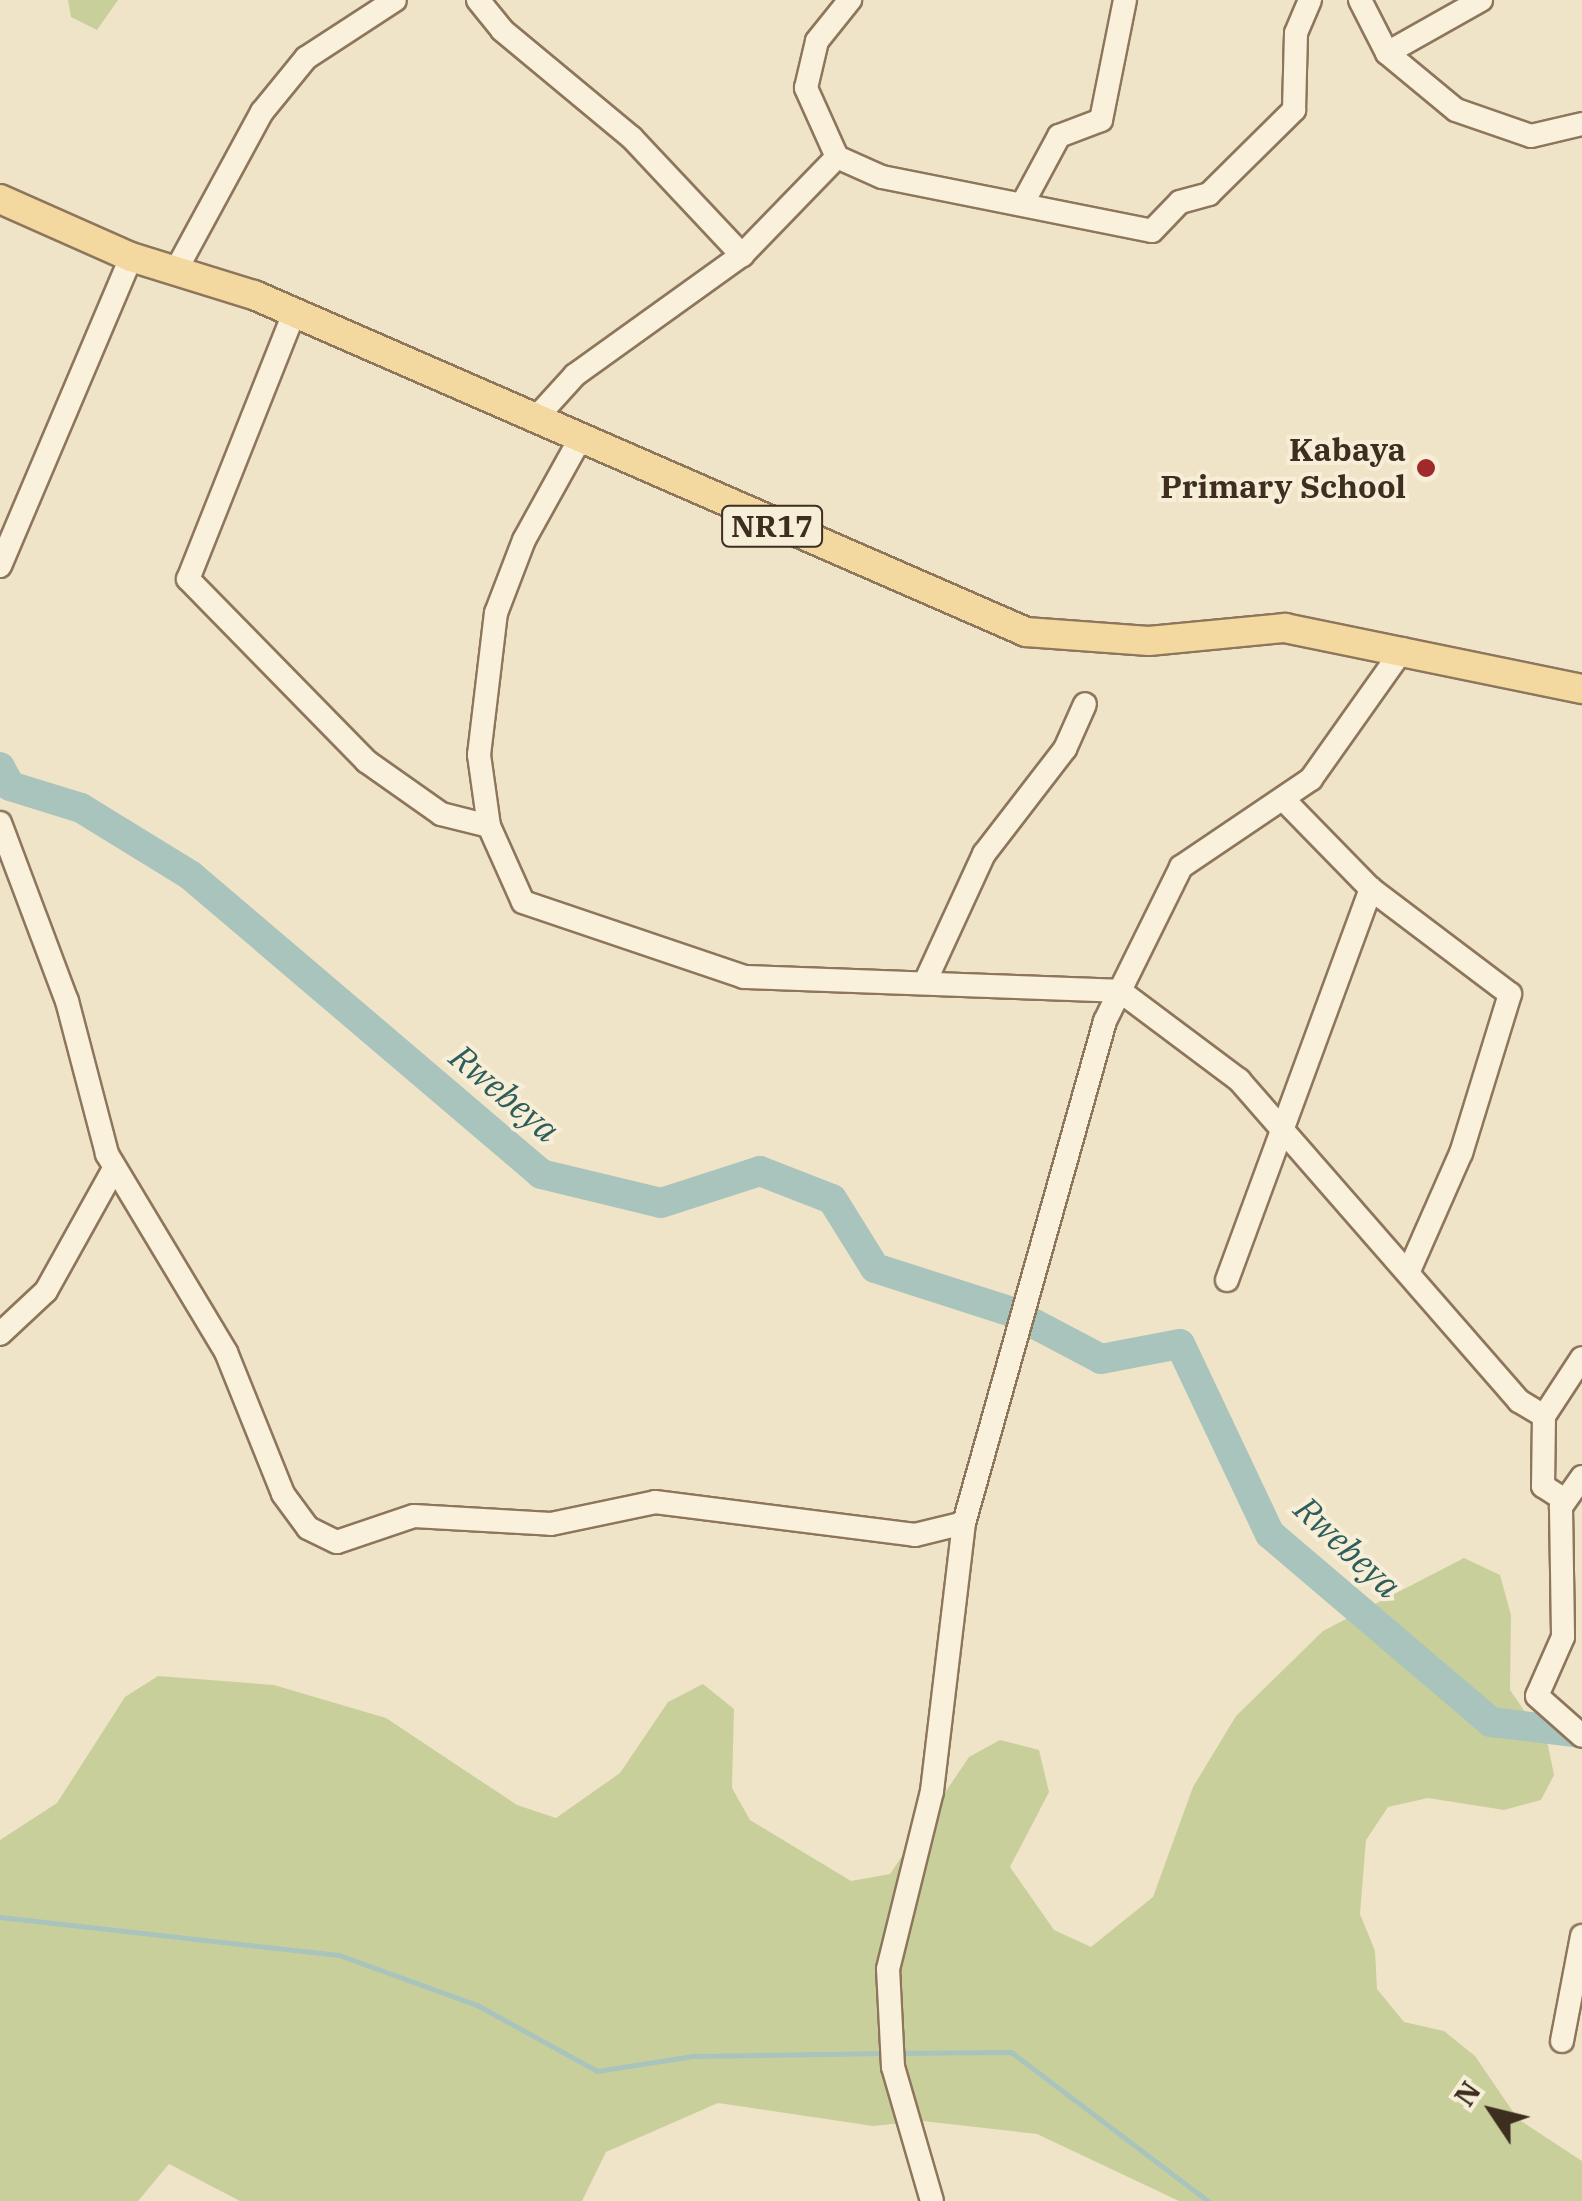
<!DOCTYPE html>
<html>
<head>
<meta charset="utf-8">
<style>
	body { margin:0 }
	#map { position:relative; width:1582px; height:2201px; overflow:hidden; background:#f0e4c8; font-family:"IBM Plex Serif",serif }
	div>[style] { position:absolute }
	.green>* { inset:0; background:#c9cf9b }
	.stream>* { height:5px; margin:-2.5px; padding:0 2.5px; transform-origin:2.5px; border-radius:2.5px; background:#a9c4bc }
	.river>* { height:30px; margin:-15px; padding:0 15px; transform-origin:15px; border-radius:15px; background:#a9c4bc }
	.roads { filter:drop-shadow(2px 0 #8d765c) drop-shadow(-2px 0 #8d765c) drop-shadow(0 2px #8d765c) drop-shadow(0 -2px #8d765c) }
	.minor>* { height:22px; margin:-11px; padding:0 11px; transform-origin:11px; border-radius:11px; background:#faf1dc }
	.major>* { height:28px; margin:-14px; padding:0 14px; transform-origin:14px; border-radius:14px; background:#f3d9a0 }
	.dots>* { width:28px; height:28px; translate:-50% -50%; box-sizing:border-box; border:5px solid #f7eed8; border-radius:50% }
	span { translate:-50% -50%; white-space:nowrap; text-align:center; line-height:1.15; -webkit-text-stroke:8px #f7eed8; paint-order:stroke }
	.shield-label span { padding:2px 8px; background:#f7eed8; border:2px solid; border-radius:8px; -webkit-text-stroke-width:0 }
	.shield-label { font-size:30px; color:#3d2e20; font-weight:700 }
	.poi-label { font-size:32px; color:#3d2e20; font-weight:700 }
	.right { translate:-100% -50%; text-align:right }
	.water-label { font-size:35px; color:#2f5d5a; font-style:italic }
	.north { position:absolute; left:1442px; top:2061px; width:100px; height:100px; -webkit-text-stroke:8px #f7eed8; paint-order:stroke; rotate:305deg; font-size:28px; font-weight:700; line-height:40px; text-align:center; color:#3d2e20 }
	.north::after { content:''; display:block; margin:auto; width:35px; height:45px; background:#3d2e20; clip-path:polygon(50% 0,100% 100%,50% 72%,0 100%) }
</style>
</head>
<body>
<div id="map">
	<div class="green">
		<div style="clip-path:polygon(68px 0,118px 0,97px 30px,71px 17px)"></div>
		<div style="clip-path:polygon(1464px 1558px,1500px 1575px,1511px 1615px,1510px 1690px,1548px 1745px,1554px 1775px,1541px 1800px,1504px 1810px,1428px 1798px,1388px 1807px,1366px 1840px,1360px 1914px,1375px 1951px,1377px 1989px,1404px 2022px,1444px 2031px,1475px 2056px,1518px 2119px,1582px 2161px,1582px 2201px,1179px 2201px,1037px 2134px,922px 2121px,873px 2126px,718px 2103px,606px 2152px,582px 2201px,240px 2201px,169px 2164px,138px 2201px,0 2201px,0 1840px,57px 1803px,125px 1697px,158px 1676px,274px 1685px,386px 1718px,517px 1805px,556px 1818px,620px 1773px,668px 1702px,703px 1684px,734px 1709px,732px 1788px,750px 1820px,851px 1881px,890px 1874px,969px 1757px,1000px 1740px,1039px 1750px,1049px 1792px,1010px 1867px,1054px 1930px,1091px 1947px,1153px 1897px,1193px 1787px,1236px 1716px,1323px 1631px)"></div>
	</div>
	<div class="stream">
		<div style="left:0;top:1917px;width:341px;rotate:6.4deg"></div>
		<div style="left:339px;top:1955px;width:147px;rotate:19.9deg"></div>
		<div style="left:477px;top:2005px;width:137px;rotate:28.8deg"></div>
		<div style="left:597px;top:2071px;width:97px;rotate:-8.9deg"></div>
		<div style="left:693px;top:2056px;width:194px;rotate:-0.9deg"></div>
		<div style="left:898px;top:2053px;width:113px;rotate:-0.5deg"></div>
		<div style="left:1011px;top:2052px;width:247px;rotate:37.1deg"></div>
	</div>
	<div class="river">
		<div style="left:0;top:767px;width:21px;rotate:62deg"></div>
		<div style="left:10px;top:786px;width:74px;rotate:17.2deg"></div>
		<div style="left:81px;top:808px;width:128px;rotate:31.6deg"></div>
		<div style="left:190px;top:875px;width:461px;rotate:40.4deg"></div>
		<div style="left:541px;top:1174px;width:123px;rotate:13.6deg"></div>
		<div style="left:661px;top:1203px;width:104px;rotate:-17.9deg"></div>
		<div style="left:760px;top:1171px;width:77px;rotate:21.3deg"></div>
		<div style="left:832px;top:1199px;width:81px;rotate:58.1deg"></div>
		<div style="left:875px;top:1268px;width:141px;rotate:17.8deg"></div>
		<div style="left:1029px;top:1321px;width:81px;rotate:27.8deg"></div>
		<div style="left:1101px;top:1359px;width:80px;rotate:-10.8deg"></div>
		<div style="left:1180px;top:1344px;width:210px;rotate:64.7deg"></div>
		<div style="left:1270px;top:1534px;width:290px;rotate:40.4deg"></div>
		<div style="left:1491px;top:1722px;width:92px;rotate:6.9deg"></div>
	</div>
	<div class="roads">
		<div class="minor">
			<div style="left:478px;top:0;width:38px;rotate:51deg"></div>
			<div style="left:502px;top:30px;width:169px;rotate:39.7deg"></div>
			<div style="left:632px;top:138px;width:161px;rotate:46.8deg"></div>
			<div style="left:1360px;top:0;width:59px;rotate:63deg"></div>
			<div style="left:1387px;top:53px;width:89px;rotate:39.6deg"></div>
			<div style="left:1456px;top:110px;width:79px;rotate:19.1deg"></div>
			<div style="left:1531px;top:136px;width:52px;rotate:-13.2deg"></div>
			<div style="left:1387px;top:53px;width:108px;rotate:-29.4deg"></div>
			<div style="left:837px;top:157px;width:49px;rotate:24deg"></div>
			<div style="left:882px;top:177px;width:275px;rotate:11.3deg"></div>
			<div style="left:1152px;top:231px;width:40px;rotate:-46deg"></div>
			<div style="left:1180px;top:202px;width:30px;rotate:-15deg"></div>
			<div style="left:1209px;top:194px;width:120px;rotate:-44.7deg"></div>
			<div style="left:1294px;top:110px;width:77px;rotate:-88.5deg"></div>
			<div style="left:1296px;top:33px;width:36px;rotate:-67deg"></div>
			<div style="left:1024px;top:201px;width:74px;rotate:-61.7deg"></div>
			<div style="left:1059px;top:136px;width:45px;rotate:-20.9deg"></div>
			<div style="left:1101px;top:120px;width:122px;rotate:-78.7deg"></div>
			<div style="left:175px;top:272px;width:182px;rotate:-61.5deg"></div>
			<div style="left:262px;top:112px;width:70px;rotate:-50.8deg"></div>
			<div style="left:306px;top:58px;width:106px;rotate:-33.1deg"></div>
			<div style="left:294px;top:313px;width:286px;rotate:111.7deg"></div>
			<div style="left:188px;top:579px;width:255px;rotate:45.6deg"></div>
			<div style="left:366px;top:761px;width:92px;rotate:35.2deg"></div>
			<div style="left:441px;top:814px;width:49px;rotate:14deg"></div>
			<div style="left:489px;top:826px;width:83px;rotate:65.9deg"></div>
			<div style="left:523px;top:902px;width:233px;rotate:18.7deg"></div>
			<div style="left:744px;top:977px;width:376px;rotate:2.1deg"></div>
			<div style="left:1120px;top:991px;width:149px;rotate:36.8deg"></div>
			<div style="left:1239px;top:1080px;width:426px;rotate:48.9deg"></div>
			<div style="left:1519px;top:1401px;width:29px;rotate:31deg"></div>
			<div style="left:1544px;top:1416px;width:70px;rotate:90.8deg"></div>
			<div style="left:1543px;top:1486px;width:24px;rotate:33deg"></div>
			<div style="left:535px;top:419px;width:59px;rotate:-47.7deg"></div>
			<div style="left:575px;top:375px;width:206px;rotate:-35.7deg"></div>
			<div style="left:742px;top:255px;width:136px;rotate:-45.9deg"></div>
			<div style="left:837px;top:157px;width:76px;rotate:-114.2deg"></div>
			<div style="left:806px;top:88px;width:48px;rotate:-76.8deg"></div>
			<div style="left:817px;top:41px;width:53px;rotate:-51.2deg"></div>
			<div style="left:0;top:566px;width:336px;rotate:-67deg"></div>
			<div style="left:1286px;top:802px;width:122px;rotate:45.7deg"></div>
			<div style="left:1371px;top:889px;width:174px;rotate:37.1deg"></div>
			<div style="left:1510px;top:994px;width:166px;rotate:107.1deg"></div>
			<div style="left:1461px;top:1153px;width:131px;rotate:113.8deg"></div>
			<div style="left:0;top:823px;width:190px;rotate:69.4deg"></div>
			<div style="left:67px;top:1001px;width:158px;rotate:75.3deg"></div>
			<div style="left:107px;top:1154px;width:231px;rotate:59deg"></div>
			<div style="left:226px;top:1352px;width:153px;rotate:68.1deg"></div>
			<div style="left:283px;top:1494px;width:42px;rotate:53.7deg"></div>
			<div style="left:308px;top:1528px;width:32px;rotate:26deg"></div>
			<div style="left:337px;top:1542px;width:81px;rotate:-18.7deg"></div>
			<div style="left:414px;top:1516px;width:137px;rotate:3.3deg"></div>
			<div style="left:551px;top:1524px;width:106px;rotate:-11.9deg"></div>
			<div style="left:655px;top:1502px;width:262px;rotate:7.2deg"></div>
			<div style="left:915px;top:1535px;width:50px;rotate:-13.8deg"></div>
			<div style="left:489px;top:826px;width:72px;rotate:-98deg"></div>
			<div style="left:479px;top:755px;width:143px;rotate:-83.2deg"></div>
			<div style="left:496px;top:613px;width:78px;rotate:-69deg"></div>
			<div style="left:524px;top:540px;width:115px;rotate:-61deg"></div>
			<div style="left:926px;top:980px;width:139px;rotate:-65.3deg"></div>
			<div style="left:984px;top:854px;width:133px;rotate:-52.4deg"></div>
			<div style="left:1065px;top:749px;width:49px;rotate:-66deg"></div>
			<div style="left:1227px;top:1280px;width:417px;rotate:-69.8deg"></div>
			<div style="left:0;top:1334px;width:63px;rotate:-43.1deg"></div>
			<div style="left:46px;top:1291px;width:140px;rotate:-60.9deg"></div>
			<div style="left:1544px;top:1416px;width:69px;rotate:-56.8deg"></div>
			<div style="left:1582px;top:1477px;width:37px;rotate:125deg"></div>
			<div style="left:1561px;top:1507px;width:130px;rotate:89.1deg"></div>
			<div style="left:1563px;top:1637px;width:64px;rotate:113.8deg"></div>
			<div style="left:1537px;top:1696px;width:60px;rotate:41.6deg"></div>
			<div style="left:1562px;top:2041px;width:107px;rotate:-79.2deg"></div>
			<div style="left:932px;top:2201px;width:140px;rotate:-106.2deg"></div>
			<div style="left:893px;top:2067px;width:98px;rotate:-92.9deg"></div>
			<div style="left:888px;top:1969px;width:183px;rotate:-76.1deg"></div>
			<div style="left:932px;top:1791px;width:270px;rotate:-83.2deg"></div>
			<div style="left:964px;top:1523px;width:521px;rotate:-74.31deg"></div>
			<div style="left:1105px;top:1021px;width:172px;rotate:-63.7deg"></div>
			<div style="left:1181px;top:867px;width:157px;rotate:-34.1deg"></div>
			<div style="left:1311px;top:779px;width:159px;rotate:-54.7deg"></div>
		</div>
		<div class="major">
			<div style="left:0;top:199px;width:143px;rotate:23.9deg"></div>
			<div style="left:131px;top:257px;width:129px;rotate:17.2deg"></div>
			<div style="left:254px;top:295px;width:842px;rotate:23.58deg"></div>
			<div style="left:1026px;top:632px;width:123px;rotate:4.2deg"></div>
			<div style="left:1149px;top:641px;width:137px;rotate:-5.5deg"></div>
			<div style="left:1285px;top:628px;width:303px;rotate:11.6deg"></div>
		</div>
	</div>
	<div class="dots">
		<div style="left:1426px;top:468px;background:#9e2a2b"></div>
	</div>
	<div class="shield-label">
		<span style="left:772px;top:526px">NR17</span>
	</div>
	<div class="poi-label">
		<span class="right" style="left:1406px;top:468px">Kabaya<br>Primary School</span>
	</div>
	<div class="water-label">
		<span style="left:505px;top:1093px;rotate:40deg">Rwebeya</span>
		<span style="left:1348px;top:1547px;rotate:43deg">Rwebeya</span>
	</div>
	<div class="north">N</div>
</div>
</body>
</html>
